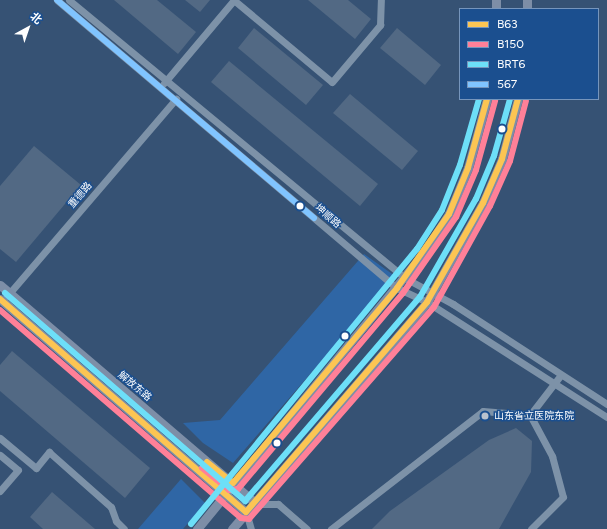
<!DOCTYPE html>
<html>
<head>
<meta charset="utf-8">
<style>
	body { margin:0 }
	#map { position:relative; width:607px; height:529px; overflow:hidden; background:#365274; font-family:Figtree,"Noto Sans SC",sans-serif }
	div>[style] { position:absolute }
	.green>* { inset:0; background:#2f66a5 }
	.building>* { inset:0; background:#526984 }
	.minor>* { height:7px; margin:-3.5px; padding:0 3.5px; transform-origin:3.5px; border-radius:3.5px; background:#7d92a8 }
	.major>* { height:9px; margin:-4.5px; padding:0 4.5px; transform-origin:4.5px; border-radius:4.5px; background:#7d8ea7 }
	.bus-1>* { height:6px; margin:-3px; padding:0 3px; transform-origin:3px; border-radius:3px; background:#fcc553 }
	.bus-2>* { height:6px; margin:-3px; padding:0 3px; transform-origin:3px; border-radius:3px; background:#ff8098 }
	.bus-3>* { height:6px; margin:-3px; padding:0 3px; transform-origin:3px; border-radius:3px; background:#6ddff8 }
	.bus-4>* { height:6px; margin:-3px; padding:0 3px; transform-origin:3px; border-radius:3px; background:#80c4ff }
	.dots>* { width:11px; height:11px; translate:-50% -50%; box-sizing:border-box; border:2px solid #1b4f8f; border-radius:50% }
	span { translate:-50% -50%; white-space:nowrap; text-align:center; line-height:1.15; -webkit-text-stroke:3px #1b4f8f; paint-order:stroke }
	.street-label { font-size:10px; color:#fff }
	.poi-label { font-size:10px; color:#fff }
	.left { translate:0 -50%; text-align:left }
	.legend { position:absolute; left:459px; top:8px; width:140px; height:92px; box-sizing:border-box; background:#1b4f8f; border:1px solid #7695bc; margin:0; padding:5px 7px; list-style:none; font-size:12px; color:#fff }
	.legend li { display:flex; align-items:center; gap:8px; height:20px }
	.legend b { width:20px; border:1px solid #7695bc }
	.north { position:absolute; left:8px; top:8px; width:40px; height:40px; -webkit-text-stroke:3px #1b4f8f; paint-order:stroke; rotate:40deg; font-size:11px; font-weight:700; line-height:16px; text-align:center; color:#fff }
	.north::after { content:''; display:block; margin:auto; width:14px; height:18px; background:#fff; clip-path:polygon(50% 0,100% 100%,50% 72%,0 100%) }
</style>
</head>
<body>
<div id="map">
	<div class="green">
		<div style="clip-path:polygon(364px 254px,395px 276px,233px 463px,203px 443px,183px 423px,220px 420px)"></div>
		<div style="clip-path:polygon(181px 479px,205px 503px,183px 529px,138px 529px)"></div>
	</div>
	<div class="building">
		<div style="clip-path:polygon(114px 0,157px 0,196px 32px,178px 54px)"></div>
		<div style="clip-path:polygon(185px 0,210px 0,200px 12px)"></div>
		<div style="clip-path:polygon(308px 0,348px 0,371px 19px,355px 39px)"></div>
		<div style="clip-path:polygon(254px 28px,323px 85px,306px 105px,238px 48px)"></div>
		<div style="clip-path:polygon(397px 28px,441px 65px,425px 85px,380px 48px)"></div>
		<div style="clip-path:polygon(229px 61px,378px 184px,360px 206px,211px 82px)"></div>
		<div style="clip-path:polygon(350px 94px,418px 151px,402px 170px,333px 113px)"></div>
		<div style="clip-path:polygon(34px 146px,81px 185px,16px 262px,0 249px,0 186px)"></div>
		<div style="clip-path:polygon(12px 351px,150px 468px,125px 498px,0 391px,0 365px)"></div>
		<div style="clip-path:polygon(516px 428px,532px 441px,531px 472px,499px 529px,372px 529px,390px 511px,489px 440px)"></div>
		<div style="clip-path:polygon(52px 492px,95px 529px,43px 529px,30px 517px)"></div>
	</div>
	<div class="minor">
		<div style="left:57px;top:0;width:446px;rotate:40.3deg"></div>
		<div style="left:397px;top:288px;width:33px;rotate:25deg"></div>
		<div style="left:427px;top:302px;width:214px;rotate:32.6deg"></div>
		<div style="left:69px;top:0;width:436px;rotate:39.6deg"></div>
		<div style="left:405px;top:278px;width:55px;rotate:28.4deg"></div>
		<div style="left:453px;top:304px;width:184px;rotate:33deg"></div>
		<div style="left:235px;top:1px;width:126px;rotate:39.9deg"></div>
		<div style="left:332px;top:82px;width:75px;rotate:-49.9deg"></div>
		<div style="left:380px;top:25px;width:25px;rotate:-88deg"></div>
		<div style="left:164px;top:83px;width:109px;rotate:-49.9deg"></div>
		<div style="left:7px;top:296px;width:260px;rotate:-49.4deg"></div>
		<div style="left:530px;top:415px;width:47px;rotate:61.8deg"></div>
		<div style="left:552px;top:456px;width:42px;rotate:75deg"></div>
		<div style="left:563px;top:497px;width:45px;rotate:135deg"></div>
		<div style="left:0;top:438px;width:47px;rotate:39.8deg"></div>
		<div style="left:36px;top:468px;width:21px;rotate:-51deg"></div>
		<div style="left:49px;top:452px;width:83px;rotate:41.6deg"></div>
		<div style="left:111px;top:507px;width:15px;rotate:70deg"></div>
		<div style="left:116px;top:521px;width:11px;rotate:45deg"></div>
		<div style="left:0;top:455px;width:23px;rotate:40deg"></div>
		<div style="left:18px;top:470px;width:28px;rotate:131deg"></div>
		<div style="left:256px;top:504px;width:22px"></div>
		<div style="left:278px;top:504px;width:38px;rotate:41deg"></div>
		<div style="left:246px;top:512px;width:18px;rotate:74deg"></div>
		<div style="left:331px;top:529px;width:192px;rotate:-37.8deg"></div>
		<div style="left:483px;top:411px;width:47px;rotate:4.9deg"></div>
		<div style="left:530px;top:415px;width:49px;rotate:-52.4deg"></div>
	</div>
	<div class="major">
		<div style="left:496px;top:9px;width:9px;rotate:-90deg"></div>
		<div style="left:527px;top:9px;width:9px;rotate:-90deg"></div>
		<div style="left:0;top:285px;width:337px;rotate:40.5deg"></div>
		<div style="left:0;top:299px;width:325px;rotate:40.9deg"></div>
		<div style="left:197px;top:529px;width:356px;rotate:-50.6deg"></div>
		<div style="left:423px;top:254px;width:48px;rotate:-57deg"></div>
		<div style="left:449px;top:214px;width:50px;rotate:-67.6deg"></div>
		<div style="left:468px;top:168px;width:72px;rotate:-74.6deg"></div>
		<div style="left:232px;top:529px;width:299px;rotate:-49.3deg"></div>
		<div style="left:427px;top:302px;width:114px;rotate:-60.5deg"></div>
		<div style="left:483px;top:203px;width:48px;rotate:-66.6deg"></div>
		<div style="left:502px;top:159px;width:62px;rotate:-75.1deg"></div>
	</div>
	<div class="bus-1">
		<div style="left:0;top:299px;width:325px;rotate:40.9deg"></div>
		<div style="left:246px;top:512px;width:277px;rotate:-49.2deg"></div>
		<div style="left:427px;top:302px;width:114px;rotate:-60.5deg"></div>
		<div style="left:483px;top:203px;width:48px;rotate:-66.6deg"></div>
		<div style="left:502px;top:159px;width:62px;rotate:-75.1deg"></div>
		<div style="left:207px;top:462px;width:33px;rotate:39deg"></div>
		<div style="left:233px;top:483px;width:255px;rotate:-49.9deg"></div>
		<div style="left:397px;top:288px;width:90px;rotate:-54.9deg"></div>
		<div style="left:449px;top:214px;width:50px;rotate:-67.6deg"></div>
		<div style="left:468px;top:168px;width:72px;rotate:-74.6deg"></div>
	</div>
	<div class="bus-2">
		<div style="left:0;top:310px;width:318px;rotate:40.8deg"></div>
		<div style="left:241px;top:518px;width:8px;rotate:7deg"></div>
		<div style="left:249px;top:519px;width:281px;rotate:-48.9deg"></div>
		<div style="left:434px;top:307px;width:115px;rotate:-61deg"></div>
		<div style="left:490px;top:206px;width:49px;rotate:-66deg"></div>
		<div style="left:510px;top:161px;width:62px;rotate:-75.1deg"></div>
		<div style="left:202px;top:468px;width:35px;rotate:39deg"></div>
		<div style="left:229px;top:490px;width:9px;rotate:-6deg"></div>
		<div style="left:238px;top:489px;width:256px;rotate:-49.9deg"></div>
		<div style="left:403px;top:293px;width:93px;rotate:-55.1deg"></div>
		<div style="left:456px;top:217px;width:51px;rotate:-66.9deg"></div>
		<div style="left:476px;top:170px;width:72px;rotate:-74.6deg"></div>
	</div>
	<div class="bus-3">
		<div style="left:5px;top:293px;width:318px;rotate:40.9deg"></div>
		<div style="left:245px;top:501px;width:269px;rotate:-49.4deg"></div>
		<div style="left:420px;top:297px;width:113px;rotate:-60.3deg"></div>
		<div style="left:476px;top:199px;width:47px;rotate:-67.3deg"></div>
		<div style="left:494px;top:156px;width:59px;rotate:-74.3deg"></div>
		<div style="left:191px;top:524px;width:356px;rotate:-50.6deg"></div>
		<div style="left:417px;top:249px;width:46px;rotate:-57.3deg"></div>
		<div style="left:442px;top:210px;width:48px;rotate:-68.2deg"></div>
		<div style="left:460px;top:165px;width:69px;rotate:-73.9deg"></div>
	</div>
	<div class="bus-4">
		<div style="left:57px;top:0;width:337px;rotate:40.3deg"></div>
	</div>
	<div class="dots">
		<div style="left:502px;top:129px;background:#fff"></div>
		<div style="left:300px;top:206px;background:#fff"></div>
		<div style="left:345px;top:336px;background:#fff"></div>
		<div style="left:485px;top:416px;background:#b9c2ce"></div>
		<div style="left:277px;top:443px;background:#fff"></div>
	</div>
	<div class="street-label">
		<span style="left:80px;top:195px;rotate:-50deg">重德路</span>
		<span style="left:328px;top:216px;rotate:41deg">坤顺路</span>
		<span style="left:135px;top:386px;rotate:40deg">解放东路</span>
	</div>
	<div class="poi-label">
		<span class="left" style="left:494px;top:416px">山东省立医院东院</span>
	</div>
	<ul class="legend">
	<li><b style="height:5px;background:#fcc553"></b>B63</li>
	<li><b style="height:5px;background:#ff8098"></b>B150</li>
	<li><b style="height:5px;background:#6ddff8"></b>BRT6</li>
	<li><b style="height:5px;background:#80c4ff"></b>567</li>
	</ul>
	<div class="north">北</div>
</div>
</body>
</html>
